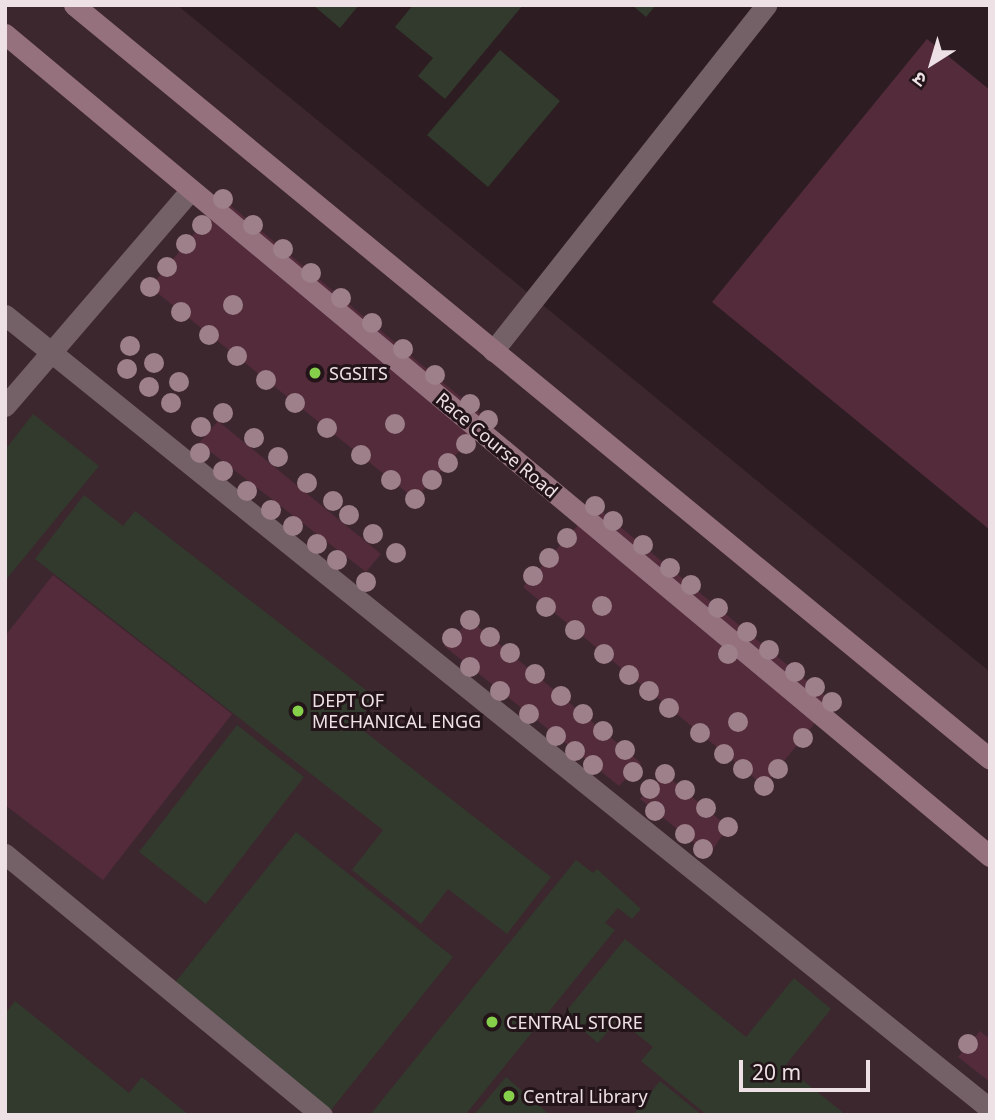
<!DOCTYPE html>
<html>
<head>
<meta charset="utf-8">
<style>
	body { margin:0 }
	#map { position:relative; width:995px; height:1120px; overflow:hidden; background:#2d1d22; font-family:"Noto Sans","Noto Sans Devanagari",sans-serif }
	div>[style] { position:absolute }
	.built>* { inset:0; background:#3d272f }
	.green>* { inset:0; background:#532b3a }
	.building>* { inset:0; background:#313a2c }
	.lane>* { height:21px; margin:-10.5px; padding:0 10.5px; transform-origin:10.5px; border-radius:10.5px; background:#746167 }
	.street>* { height:21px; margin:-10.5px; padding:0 10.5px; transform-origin:10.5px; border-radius:10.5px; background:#746167 }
	.secondary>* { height:21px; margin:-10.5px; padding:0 10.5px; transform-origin:10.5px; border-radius:10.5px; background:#94717d }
	.trees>* { width:20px; height:20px; margin:-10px; border-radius:50%; background:#9e808a }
	.dots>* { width:19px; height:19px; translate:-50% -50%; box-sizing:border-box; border:4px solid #231419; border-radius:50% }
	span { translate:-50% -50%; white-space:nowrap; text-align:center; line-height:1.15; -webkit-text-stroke:6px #231419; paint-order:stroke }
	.poi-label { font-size:18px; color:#ede1e5 }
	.left { translate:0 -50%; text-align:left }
	.street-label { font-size:18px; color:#ede1e5 }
	.frame { position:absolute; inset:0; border:7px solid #ede1e5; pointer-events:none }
	.north { position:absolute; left:897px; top:28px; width:70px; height:70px; -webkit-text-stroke:5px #231419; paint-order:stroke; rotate:217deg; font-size:19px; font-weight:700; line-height:28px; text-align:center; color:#ede1e5 }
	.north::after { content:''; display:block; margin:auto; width:24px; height:32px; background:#ede1e5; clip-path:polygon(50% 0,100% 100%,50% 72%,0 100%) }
	.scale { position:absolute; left:739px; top:1060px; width:131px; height:32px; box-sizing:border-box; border:4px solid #ede1e5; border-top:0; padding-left:9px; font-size:21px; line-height:24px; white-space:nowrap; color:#ede1e5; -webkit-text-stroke:5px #231419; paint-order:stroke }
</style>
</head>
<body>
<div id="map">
	<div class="built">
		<div style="clip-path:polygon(5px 5px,177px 5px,990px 672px,990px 1115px,5px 1115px)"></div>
	</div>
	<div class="green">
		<div style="clip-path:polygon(927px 39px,990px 90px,990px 530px,712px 302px)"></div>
		<div style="clip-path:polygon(223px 199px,488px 420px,415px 499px,150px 287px)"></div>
		<div style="clip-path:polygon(218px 421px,381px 554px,366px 572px,199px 443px)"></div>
		<div style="clip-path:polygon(595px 506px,832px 702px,764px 786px,523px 587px)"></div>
		<div style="clip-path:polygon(53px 575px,232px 714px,103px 880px,5px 805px,5px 636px)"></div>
		<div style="clip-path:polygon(470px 620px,510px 653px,641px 763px,619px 786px,444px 646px)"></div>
		<div style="clip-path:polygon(665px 774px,728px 827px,709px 855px,640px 799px)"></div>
		<div style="clip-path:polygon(980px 1031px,990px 1039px,990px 1082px,958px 1057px)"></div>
	</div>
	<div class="building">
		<div style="clip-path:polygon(313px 5px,359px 5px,340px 28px)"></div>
		<div style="clip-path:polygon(413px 5px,523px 5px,445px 99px,418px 76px,433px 58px,395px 27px)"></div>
		<div style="clip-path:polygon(632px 5px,656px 5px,646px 17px)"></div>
		<div style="clip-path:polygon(500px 50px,560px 101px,488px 187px,427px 135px)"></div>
		<div style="clip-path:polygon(33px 414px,99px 466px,5px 581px,5px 450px)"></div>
		<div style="clip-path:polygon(84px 495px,123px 526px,135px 511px,376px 698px,355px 724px,551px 877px,507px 934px,448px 889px,421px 924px,352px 870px,383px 830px,35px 559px)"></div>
		<div style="clip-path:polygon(237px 725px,304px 777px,206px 904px,139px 852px)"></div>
		<div style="clip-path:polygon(296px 832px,453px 957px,331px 1110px,173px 985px)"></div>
		<div style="clip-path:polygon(576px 860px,593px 873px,597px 869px,641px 909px,632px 919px,618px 908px,605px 923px,615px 930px,465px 1115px,370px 1115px)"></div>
		<div style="clip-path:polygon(625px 939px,746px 1037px,794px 978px,831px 1009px,785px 1066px,846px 1115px,707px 1115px,641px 1061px,653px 1047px,618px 1019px,598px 1043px,564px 1014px)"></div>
		<div style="clip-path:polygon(15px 1001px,129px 1093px,142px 1077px,189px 1115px,5px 1115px,5px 1014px)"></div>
		<div style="clip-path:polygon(506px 1077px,550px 1115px,474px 1115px)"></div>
		<div style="clip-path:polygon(660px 1081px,702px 1115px,633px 1115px)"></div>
	</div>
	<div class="lane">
		<div style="left:5px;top:315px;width:1265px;rotate:38.87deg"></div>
		<div style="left:5px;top:406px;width:284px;rotate:-49.3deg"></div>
		<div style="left:5px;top:854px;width:411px;rotate:39.5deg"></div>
	</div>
	<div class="street">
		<div style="left:493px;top:351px;width:441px;rotate:-51.7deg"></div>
	</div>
	<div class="secondary">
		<div style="left:74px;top:5px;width:1186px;rotate:39.46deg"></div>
		<div style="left:5px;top:34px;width:1283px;rotate:39.85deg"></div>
	</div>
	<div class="trees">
		<div style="left:223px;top:199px"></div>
		<div style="left:202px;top:225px"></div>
		<div style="left:253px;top:225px"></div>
		<div style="left:186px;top:244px"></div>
		<div style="left:283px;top:249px"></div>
		<div style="left:167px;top:267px"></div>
		<div style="left:311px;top:273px"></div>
		<div style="left:150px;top:287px"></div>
		<div style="left:341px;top:298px"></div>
		<div style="left:233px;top:305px"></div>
		<div style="left:181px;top:312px"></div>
		<div style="left:372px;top:323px"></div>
		<div style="left:209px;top:335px"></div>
		<div style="left:130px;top:346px"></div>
		<div style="left:403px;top:349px"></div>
		<div style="left:237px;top:356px"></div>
		<div style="left:154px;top:363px"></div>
		<div style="left:127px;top:369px"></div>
		<div style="left:435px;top:375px"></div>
		<div style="left:266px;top:380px"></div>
		<div style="left:179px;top:382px"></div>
		<div style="left:149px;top:387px"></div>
		<div style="left:171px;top:403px"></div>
		<div style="left:295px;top:403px"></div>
		<div style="left:470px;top:404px"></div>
		<div style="left:223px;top:413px"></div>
		<div style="left:488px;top:420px"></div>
		<div style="left:395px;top:424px"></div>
		<div style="left:201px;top:427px"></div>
		<div style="left:327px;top:428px"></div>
		<div style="left:254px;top:438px"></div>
		<div style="left:466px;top:444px"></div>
		<div style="left:200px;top:453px"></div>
		<div style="left:361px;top:455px"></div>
		<div style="left:278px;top:457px"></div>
		<div style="left:448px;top:463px"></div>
		<div style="left:223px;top:471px"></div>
		<div style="left:391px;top:480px"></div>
		<div style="left:432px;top:480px"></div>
		<div style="left:307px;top:483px"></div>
		<div style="left:247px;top:491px"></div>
		<div style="left:415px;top:499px"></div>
		<div style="left:333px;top:501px"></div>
		<div style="left:595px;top:506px"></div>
		<div style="left:271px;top:510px"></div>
		<div style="left:349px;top:515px"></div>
		<div style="left:613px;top:521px"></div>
		<div style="left:293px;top:526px"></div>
		<div style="left:373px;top:534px"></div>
		<div style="left:567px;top:538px"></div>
		<div style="left:317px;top:544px"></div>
		<div style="left:643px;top:545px"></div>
		<div style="left:396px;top:553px"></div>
		<div style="left:549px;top:558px"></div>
		<div style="left:337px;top:560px"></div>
		<div style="left:670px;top:568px"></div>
		<div style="left:533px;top:576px"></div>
		<div style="left:366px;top:582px"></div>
		<div style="left:691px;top:585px"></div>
		<div style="left:602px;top:606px"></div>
		<div style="left:546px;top:607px"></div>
		<div style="left:718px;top:608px"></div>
		<div style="left:470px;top:620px"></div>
		<div style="left:575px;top:630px"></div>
		<div style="left:747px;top:632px"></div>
		<div style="left:490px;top:637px"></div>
		<div style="left:452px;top:638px"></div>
		<div style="left:769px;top:650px"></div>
		<div style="left:510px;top:653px"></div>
		<div style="left:604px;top:654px"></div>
		<div style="left:728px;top:654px"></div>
		<div style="left:470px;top:667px"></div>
		<div style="left:795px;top:672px"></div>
		<div style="left:535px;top:674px"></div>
		<div style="left:629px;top:675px"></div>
		<div style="left:815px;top:687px"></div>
		<div style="left:500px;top:691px"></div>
		<div style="left:649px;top:691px"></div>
		<div style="left:561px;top:696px"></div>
		<div style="left:832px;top:702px"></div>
		<div style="left:669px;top:708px"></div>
		<div style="left:529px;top:714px"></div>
		<div style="left:583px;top:714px"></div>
		<div style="left:738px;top:722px"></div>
		<div style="left:603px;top:731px"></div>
		<div style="left:700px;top:733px"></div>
		<div style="left:556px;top:736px"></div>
		<div style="left:803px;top:738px"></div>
		<div style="left:625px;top:750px"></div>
		<div style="left:575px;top:751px"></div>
		<div style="left:724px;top:754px"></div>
		<div style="left:593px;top:765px"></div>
		<div style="left:743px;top:769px"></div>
		<div style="left:778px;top:769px"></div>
		<div style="left:633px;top:772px"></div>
		<div style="left:665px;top:774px"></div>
		<div style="left:764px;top:786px"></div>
		<div style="left:650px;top:789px"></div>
		<div style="left:685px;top:790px"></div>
		<div style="left:706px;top:808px"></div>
		<div style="left:655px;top:811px"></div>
		<div style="left:728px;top:827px"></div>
		<div style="left:685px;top:834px"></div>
		<div style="left:703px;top:849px"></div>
		<div style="left:968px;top:1044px"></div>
	</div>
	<div class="dots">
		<div style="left:315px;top:373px;background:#86cf4b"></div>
		<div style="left:298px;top:711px;background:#86cf4b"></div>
		<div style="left:492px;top:1022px;background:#86cf4b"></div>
		<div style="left:509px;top:1096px;background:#86cf4b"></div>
	</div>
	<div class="poi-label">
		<span class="left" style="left:329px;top:373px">SGSITS</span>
		<span class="left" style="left:312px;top:711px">DEPT OF<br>MECHANICAL ENGG</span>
		<span class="left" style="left:506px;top:1022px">CENTRAL STORE</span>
		<span class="left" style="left:523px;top:1096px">Central Library</span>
	</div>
	<div class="street-label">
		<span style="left:497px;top:445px;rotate:40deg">Race Course Road</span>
	</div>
	<div class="frame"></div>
	<div class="north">उ</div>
	<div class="scale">20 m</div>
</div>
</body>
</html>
